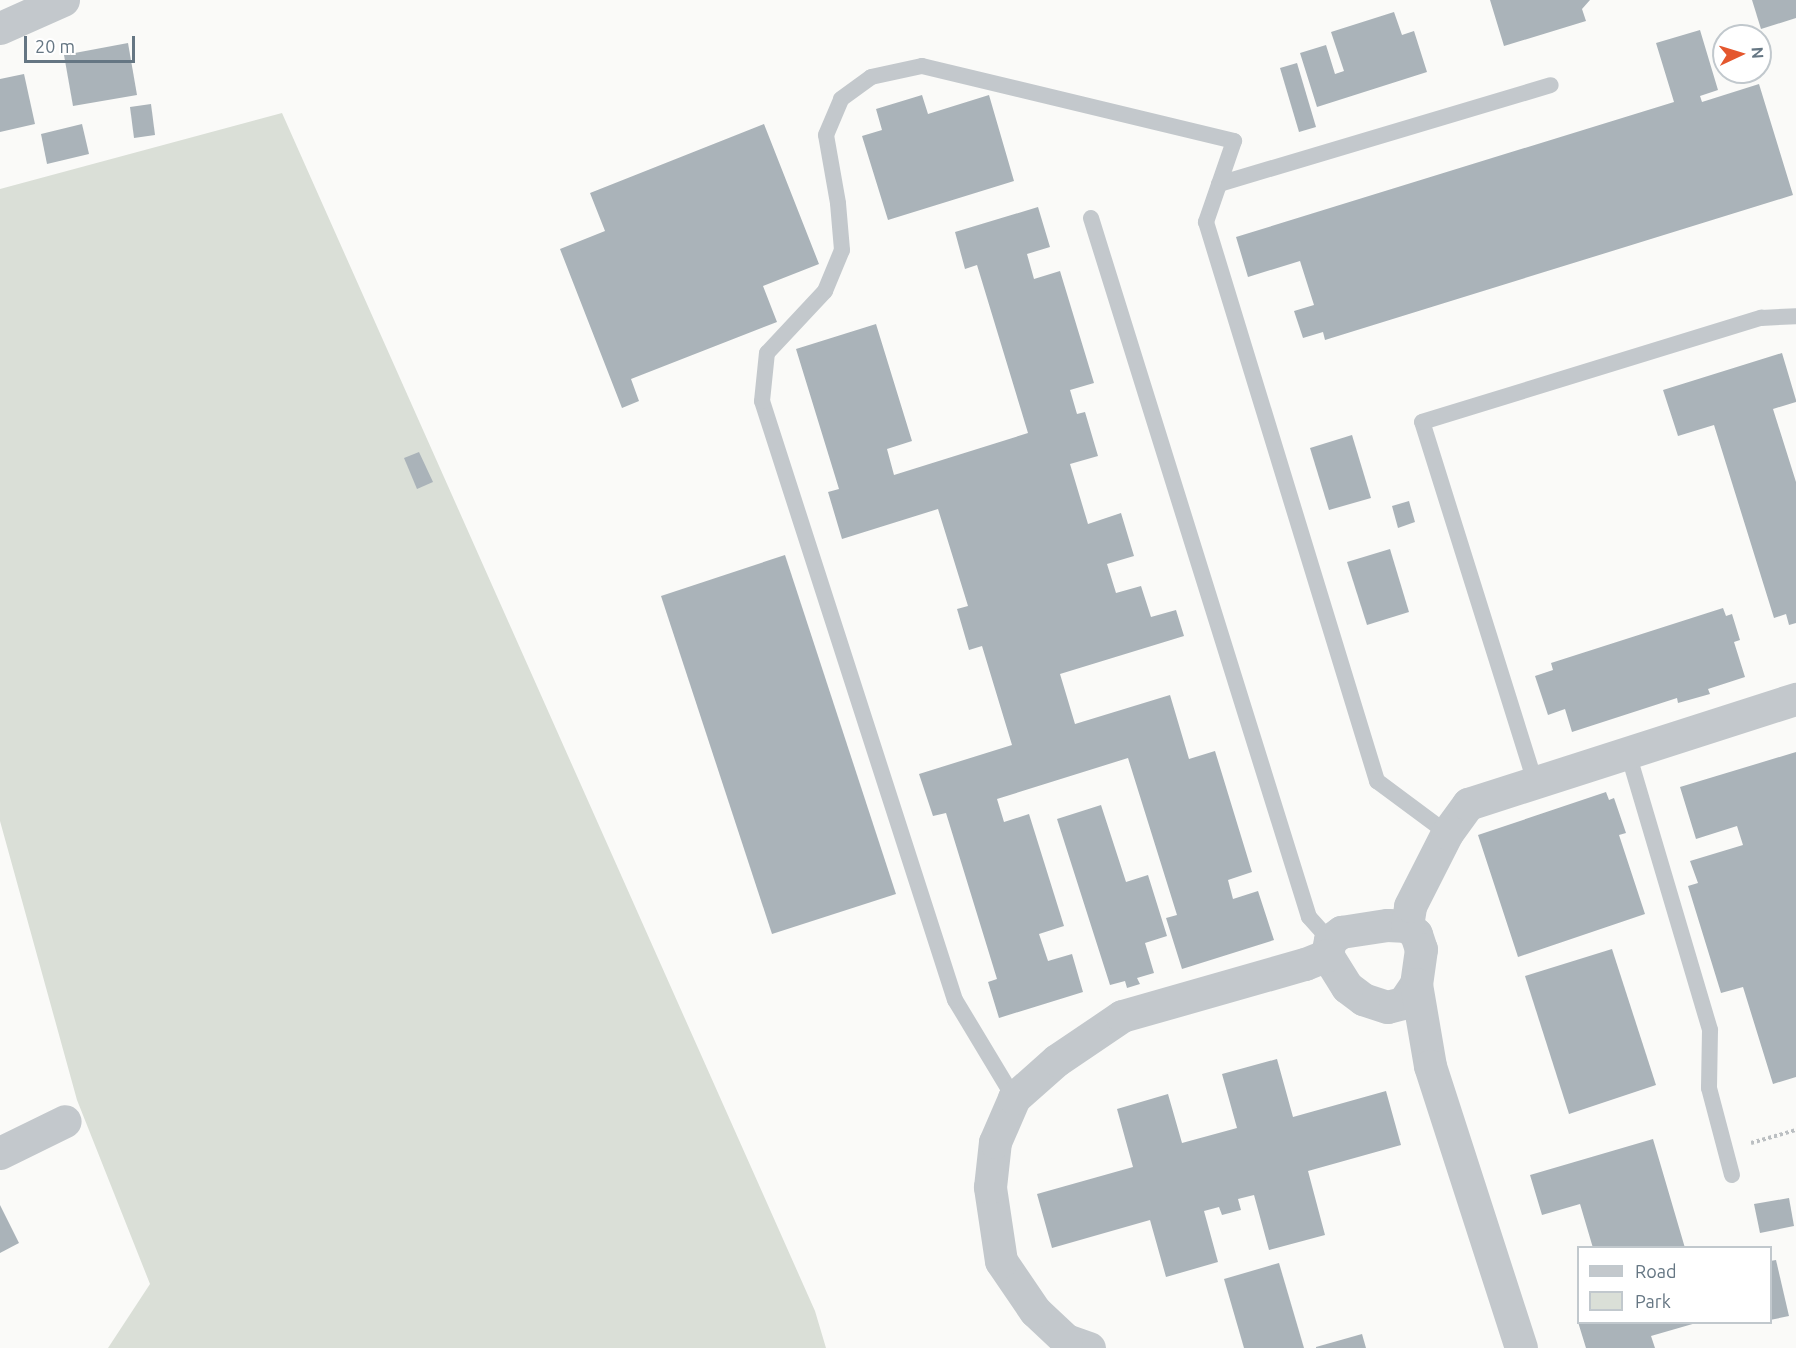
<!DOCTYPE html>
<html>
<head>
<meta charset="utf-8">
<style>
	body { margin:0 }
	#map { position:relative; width:1796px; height:1348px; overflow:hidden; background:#fafaf8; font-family:Ubuntu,sans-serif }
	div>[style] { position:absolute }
	.green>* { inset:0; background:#dadfd7 }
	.building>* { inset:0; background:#aab3b9 }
	.path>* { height:4px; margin-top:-2px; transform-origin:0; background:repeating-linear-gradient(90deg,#bbbfc2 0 3px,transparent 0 6px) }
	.service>* { height:16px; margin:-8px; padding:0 8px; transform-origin:8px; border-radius:8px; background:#c3c8cc }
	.minor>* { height:33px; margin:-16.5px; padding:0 16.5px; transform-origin:16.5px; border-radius:16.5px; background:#c3c8cc }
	span { translate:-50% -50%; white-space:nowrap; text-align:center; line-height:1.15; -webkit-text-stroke:6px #fff; paint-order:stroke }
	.legend { position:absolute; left:1577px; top:1246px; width:195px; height:78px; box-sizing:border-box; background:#fff; border:2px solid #c1c8cd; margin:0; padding:8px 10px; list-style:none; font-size:18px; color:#657683 }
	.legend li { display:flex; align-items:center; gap:12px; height:30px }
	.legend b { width:30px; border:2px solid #c1c8cd }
	.north { position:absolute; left:1712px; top:24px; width:60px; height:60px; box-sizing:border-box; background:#fff; border:2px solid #c1c8cd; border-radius:50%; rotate:86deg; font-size:16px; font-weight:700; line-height:24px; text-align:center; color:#657683 }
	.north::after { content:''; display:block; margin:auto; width:21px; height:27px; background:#e4572e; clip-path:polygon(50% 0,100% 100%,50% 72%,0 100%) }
	.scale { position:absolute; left:24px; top:36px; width:111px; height:27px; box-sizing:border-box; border:3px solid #657683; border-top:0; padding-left:8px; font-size:18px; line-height:21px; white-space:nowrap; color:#657683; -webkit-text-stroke:4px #fff; paint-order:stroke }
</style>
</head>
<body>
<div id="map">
	<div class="green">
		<div style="clip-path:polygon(282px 113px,815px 1311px,826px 1348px,108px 1348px,150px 1284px,77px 1100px,0 821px,0 189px)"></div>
	</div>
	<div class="building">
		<div style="clip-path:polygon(1490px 0,1590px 0,1582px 9px,1586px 21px,1504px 46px)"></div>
		<div style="clip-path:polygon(1752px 0,1796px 0,1796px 18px,1761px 29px)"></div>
		<div style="clip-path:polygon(1394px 12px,1402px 35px,1414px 31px,1427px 72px,1317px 107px,1300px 53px,1326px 45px,1335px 74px,1344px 71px,1331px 32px)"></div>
		<div style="clip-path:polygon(1700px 30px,1718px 90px,1700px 96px,1702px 102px,1759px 84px,1793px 195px,1325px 340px,1323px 332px,1303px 338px,1294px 311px,1314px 305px,1300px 261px,1248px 277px,1236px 237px,1674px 102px,1656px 43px)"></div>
		<div style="clip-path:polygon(128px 43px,137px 95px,73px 106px,64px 55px)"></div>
		<div style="clip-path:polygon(1297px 63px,1316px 127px,1299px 132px,1280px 68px)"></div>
		<div style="clip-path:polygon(24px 74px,35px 124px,0 132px,0 79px)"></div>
		<div style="clip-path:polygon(922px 95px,928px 114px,989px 95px,1014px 181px,888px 220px,862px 136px,882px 130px,876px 109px)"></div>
		<div style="clip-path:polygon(151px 104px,155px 135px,134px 138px,130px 107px)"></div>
		<div style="clip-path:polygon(82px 124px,89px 154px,47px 164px,41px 134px)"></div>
		<div style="clip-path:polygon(764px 124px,819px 264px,763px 286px,777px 322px,631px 379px,639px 401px,622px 408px,560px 249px,605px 231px,590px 193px)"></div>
		<div style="clip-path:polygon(1038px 207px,1050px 247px,1027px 254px,1034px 279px,1060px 271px,1094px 383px,1070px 390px,1077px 414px,1085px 412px,1098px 456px,1070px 464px,1088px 524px,1121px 513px,1134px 556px,1107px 564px,1116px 593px,1141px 586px,1151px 617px,1176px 610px,1184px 636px,1060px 674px,1075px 724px,1170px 695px,1189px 759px,1215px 751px,1252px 872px,1228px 880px,1233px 899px,1258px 891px,1274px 940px,1182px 969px,1166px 918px,1177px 915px,1128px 758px,997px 799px,1004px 822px,1029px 814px,1064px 926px,1039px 934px,1048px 961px,1072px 954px,1083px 992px,999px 1018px,988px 982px,997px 979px,946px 813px,933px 816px,919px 774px,1012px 745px,982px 646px,969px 650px,957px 609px,968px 606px,938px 509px,842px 539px,828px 492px,839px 489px,796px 349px,876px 324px,912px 441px,887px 449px,894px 475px,1028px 433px,977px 265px,965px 269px,955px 232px)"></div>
		<div style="clip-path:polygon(1782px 353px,1796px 400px,1796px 402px,1773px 409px,1796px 482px,1796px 623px,1789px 625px,1786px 614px,1774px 618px,1714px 425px,1678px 436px,1663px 390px)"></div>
		<div style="clip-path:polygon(1352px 435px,1371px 498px,1329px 510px,1310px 448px)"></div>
		<div style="clip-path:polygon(419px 452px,433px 482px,417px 489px,404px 458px)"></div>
		<div style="clip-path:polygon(1409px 501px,1415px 522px,1398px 528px,1392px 506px)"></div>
		<div style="clip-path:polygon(1390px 549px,1409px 612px,1367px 625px,1347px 562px)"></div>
		<div style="clip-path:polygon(785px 555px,896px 894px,772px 934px,661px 596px)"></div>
		<div style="clip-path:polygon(1723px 608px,1726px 616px,1732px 614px,1740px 640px,1734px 642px,1745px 677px,1708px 689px,1710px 694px,1678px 703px,1677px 698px,1572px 732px,1565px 709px,1548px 715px,1535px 676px,1553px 670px,1551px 663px)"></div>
		<div style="clip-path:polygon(1796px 752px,1796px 1077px,1773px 1084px,1743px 987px,1721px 993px,1688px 886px,1698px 883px,1690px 861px,1743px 845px,1737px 826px,1696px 839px,1680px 787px)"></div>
		<div style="clip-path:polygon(1606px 792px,1609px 800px,1614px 798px,1626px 833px,1619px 835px,1645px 914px,1518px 957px,1478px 835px)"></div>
		<div style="clip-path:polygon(1101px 805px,1126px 882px,1148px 875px,1167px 936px,1145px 943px,1154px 973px,1137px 978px,1140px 984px,1127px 988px,1125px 981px,1110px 985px,1057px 819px)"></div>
		<div style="clip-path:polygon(1612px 949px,1656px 1085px,1569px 1114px,1525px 976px)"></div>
		<div style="clip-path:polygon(1277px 1059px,1293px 1117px,1386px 1091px,1401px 1145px,1308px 1171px,1325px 1235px,1269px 1250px,1254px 1195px,1238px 1199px,1241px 1210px,1222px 1215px,1219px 1207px,1204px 1211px,1218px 1262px,1166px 1277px,1150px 1220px,1052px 1248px,1037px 1194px,1133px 1167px,1117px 1109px,1168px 1094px,1182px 1143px,1237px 1128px,1222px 1074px)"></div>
		<div style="clip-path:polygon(1653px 1139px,1685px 1248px,1593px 1248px,1580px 1204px,1542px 1215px,1530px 1175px)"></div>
		<div style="clip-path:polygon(1789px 1198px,1794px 1226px,1760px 1233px,1754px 1204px)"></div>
		<div style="clip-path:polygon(0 1205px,19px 1243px,0 1253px)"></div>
		<div style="clip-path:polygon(1776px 1260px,1789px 1316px,1770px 1320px,1770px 1261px)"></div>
		<div style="clip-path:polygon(1279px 1263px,1304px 1348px,1244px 1348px,1224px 1279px)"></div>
		<div style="clip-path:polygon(1578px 1322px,1696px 1322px,1696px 1323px,1651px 1336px,1655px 1348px,1586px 1348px)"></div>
		<div style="clip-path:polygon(1362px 1334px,1366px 1348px,1316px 1348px,1316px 1347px)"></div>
	</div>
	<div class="path">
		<div style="left:1751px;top:1143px;width:47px;rotate:-16.1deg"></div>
	</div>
	<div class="service">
		<div style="left:1219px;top:184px;width:346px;rotate:-16.6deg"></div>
		<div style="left:1091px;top:218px;width:732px;rotate:72.68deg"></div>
		<div style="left:1309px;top:917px;width:31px;rotate:48deg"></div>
		<div style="left:1628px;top:753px;width:289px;rotate:73.5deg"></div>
		<div style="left:1710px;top:1030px;width:58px;rotate:91deg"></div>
		<div style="left:1709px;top:1088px;width:90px;rotate:75.2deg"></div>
		<div style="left:1535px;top:782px;width:377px;rotate:-107.4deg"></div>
		<div style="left:1422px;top:422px;width:355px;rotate:-17.1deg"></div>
		<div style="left:1761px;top:318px;width:35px;rotate:-3deg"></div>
		<div style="left:1014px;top:1098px;width:114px;rotate:-121deg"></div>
		<div style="left:955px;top:1000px;width:629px;rotate:-107.86deg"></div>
		<div style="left:762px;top:401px;width:48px;rotate:-84.1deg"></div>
		<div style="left:767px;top:353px;width:85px;rotate:-46.9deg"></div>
		<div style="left:825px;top:291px;width:44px;rotate:-67.5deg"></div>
		<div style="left:842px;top:250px;width:47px;rotate:-94.9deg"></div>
		<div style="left:838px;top:203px;width:69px;rotate:-100deg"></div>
		<div style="left:826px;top:135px;width:39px;rotate:-67deg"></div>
		<div style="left:841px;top:99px;width:37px;rotate:-36deg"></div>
		<div style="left:871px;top:77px;width:52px;rotate:-12.2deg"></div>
		<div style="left:922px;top:66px;width:321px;rotate:13.5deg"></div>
		<div style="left:1234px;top:141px;width:86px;rotate:109.1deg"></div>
		<div style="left:1206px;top:222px;width:585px;rotate:72.99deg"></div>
		<div style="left:1377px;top:781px;width:87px;rotate:36.6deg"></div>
	</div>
	<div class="minor">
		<div style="left:0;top:28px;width:69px;rotate:-24deg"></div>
		<div style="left:1387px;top:925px;width:20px;rotate:3deg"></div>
		<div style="left:1407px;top:926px;width:12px;rotate:42deg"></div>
		<div style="left:1416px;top:934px;width:16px;rotate:72deg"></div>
		<div style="left:1421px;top:949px;width:35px;rotate:98deg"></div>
		<div style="left:1416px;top:984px;width:23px;rotate:124deg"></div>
		<div style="left:1403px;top:1003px;width:16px;rotate:166deg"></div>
		<div style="left:1387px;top:1007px;width:25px;rotate:-162deg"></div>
		<div style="left:1363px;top:999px;width:20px;rotate:-143deg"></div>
		<div style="left:1347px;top:987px;width:38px;rotate:-122deg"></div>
		<div style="left:1327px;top:955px;width:15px;rotate:-79deg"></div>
		<div style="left:1330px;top:940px;width:14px;rotate:-36deg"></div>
		<div style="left:1341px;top:932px;width:47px;rotate:-8.7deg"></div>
		<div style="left:1407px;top:926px;width:20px;rotate:-81deg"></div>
		<div style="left:1410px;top:906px;width:82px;rotate:-63.1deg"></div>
		<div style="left:1447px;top:833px;width:36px;rotate:-54deg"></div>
		<div style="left:1468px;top:804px;width:344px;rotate:-17.8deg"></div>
		<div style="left:1416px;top:984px;width:83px;rotate:80.3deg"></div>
		<div style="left:1430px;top:1066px;width:296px;rotate:72.1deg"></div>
		<div style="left:0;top:1153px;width:72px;rotate:-26.2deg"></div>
		<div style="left:1089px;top:1348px;width:24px;rotate:-161deg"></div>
		<div style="left:1066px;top:1340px;width:42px;rotate:-136.9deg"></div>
		<div style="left:1035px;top:1311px;width:60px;rotate:-124.2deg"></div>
		<div style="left:1001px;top:1261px;width:75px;rotate:-98.5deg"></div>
		<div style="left:990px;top:1187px;width:45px;rotate:-83.7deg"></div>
		<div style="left:995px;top:1142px;width:48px;rotate:-66.6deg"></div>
		<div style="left:1014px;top:1098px;width:57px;rotate:-41.5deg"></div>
		<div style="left:1057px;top:1060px;width:78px;rotate:-34.1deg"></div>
		<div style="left:1122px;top:1016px;width:190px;rotate:-15.9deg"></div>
		<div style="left:1305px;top:964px;width:24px;rotate:-22deg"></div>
	</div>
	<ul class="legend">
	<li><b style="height:8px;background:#c3c8cc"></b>Road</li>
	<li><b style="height:16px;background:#dadfd7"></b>Park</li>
	</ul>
	<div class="north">N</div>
	<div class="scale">20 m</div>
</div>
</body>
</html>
